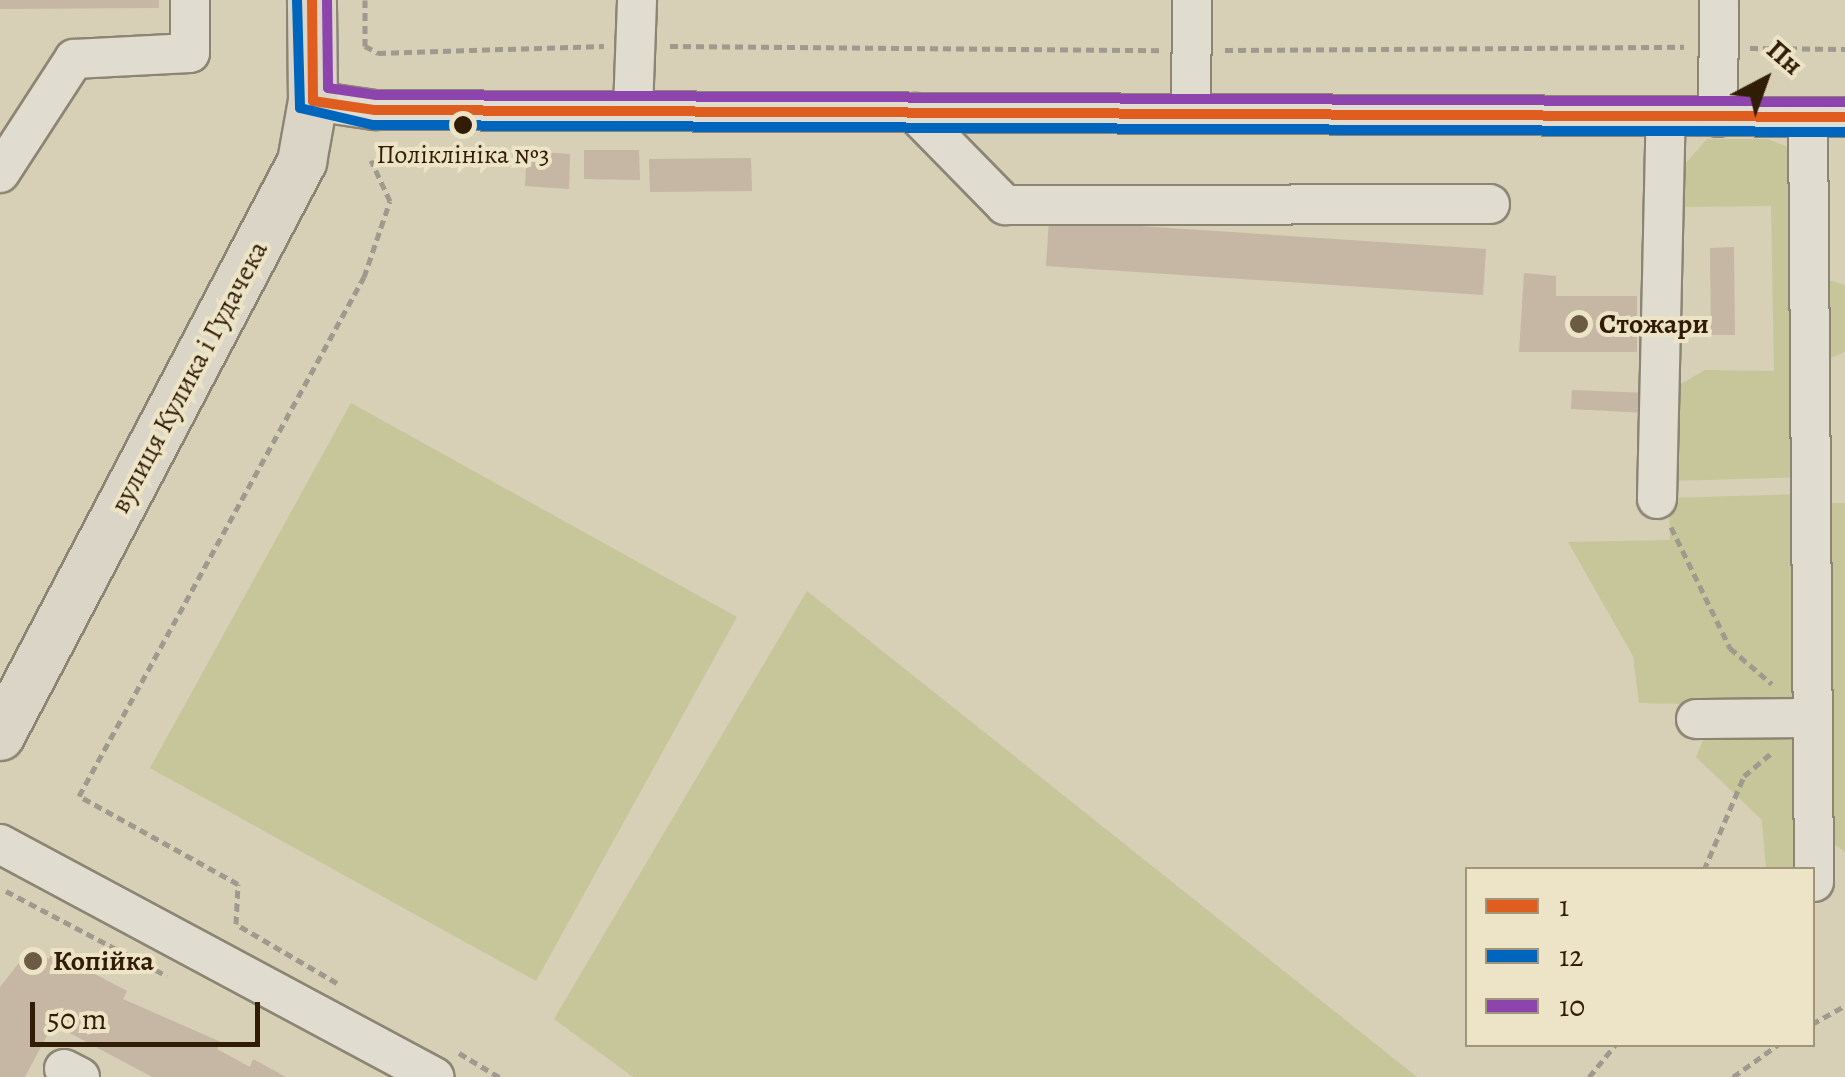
<!DOCTYPE html>
<html>
<head>
<meta charset="utf-8">
<style>
	body { margin:0 }
	#map { position:relative; width:1845px; height:1077px; overflow:hidden; background:#d7cfb6; font-family:Alegreya,serif }
	div>[style] { position:absolute }
	.green>* { inset:0; background:#c7c59a }
	.building>* { inset:0; background:#c5b7a3 }
	.path>* { height:5px; margin-top:-2.5px; transform-origin:0; background:repeating-linear-gradient(90deg,#9f998e 0 8px,transparent 0 13px) }
	.roads { filter:drop-shadow(2px 0 #8c8574) drop-shadow(-2px 0 #8c8574) drop-shadow(0 2px #8c8574) drop-shadow(0 -2px #8c8574) }
	.minor>* { height:38px; margin:-19px; padding:0 19px; transform-origin:19px; border-radius:19px; background:#e0dccf }
	.major>* { height:48px; margin:-24px; padding:0 24px; transform-origin:24px; border-radius:24px; background:#dad5c7 }
	.bus-1>* { height:10px; margin:-5px; padding:0 5px; transform-origin:5px; border-radius:5px; background:#df5e1f }
	.bus-2>* { height:10px; margin:-5px; padding:0 5px; transform-origin:5px; border-radius:5px; background:#0065bd }
	.bus-3>* { height:10px; margin:-5px; padding:0 5px; transform-origin:5px; border-radius:5px; background:#8e44ad }
	.dots>* { width:28px; height:28px; translate:-50% -50%; box-sizing:border-box; border:5px solid #ede4c7; border-radius:50% }
	span { translate:-50% -50%; white-space:nowrap; text-align:center; line-height:1.15; -webkit-text-stroke:8px #ede4c7; paint-order:stroke }
	.bus-label { font-size:26px; color:#311d06 }
	.poi-label { font-size:28px; color:#311d06; font-weight:700 }
	.left { translate:0 -50%; text-align:left }
	.street-label { font-size:28px; color:#311d06 }
	.legend { position:absolute; left:1465px; top:867px; width:350px; height:180px; box-sizing:border-box; background:#ede4c7; border:2px solid #a2947a; margin:0; padding:12px 18px; list-style:none; font-size:30px; color:#311d06 }
	.legend li { display:flex; align-items:center; gap:20px; height:50px }
	.legend b { width:50px; border:2px solid #a2947a }
	.north { position:absolute; left:1715px; top:30px; width:100px; height:100px; -webkit-text-stroke:8px #ede4c7; paint-order:stroke; rotate:41deg; font-size:28px; font-weight:700; line-height:40px; text-align:center; color:#311d06 }
	.north::after { content:''; display:block; margin:auto; width:35px; height:45px; background:#311d06; clip-path:polygon(50% 0,100% 100%,50% 72%,0 100%) }
	.scale { position:absolute; left:30px; top:1002px; width:230px; height:45px; box-sizing:border-box; border:5px solid #311d06; border-top:0; padding-left:12px; font-size:30px; line-height:35px; white-space:nowrap; color:#311d06; -webkit-text-stroke:8px #ede4c7; paint-order:stroke }
</style>
</head>
<body>
<div id="map">
	<div class="green">
		<div style="clip-path:polygon(1707px 139px,1768px 139px,1790px 148px,1802px 477px,1669px 481px,1679px 385px,1705px 370px,1774px 371px,1771px 206px,1679px 207px,1684px 165px)"></div>
		<div style="clip-path:polygon(1819px 277px,1845px 285px,1845px 352px,1826px 360px)"></div>
		<div style="clip-path:polygon(351px 403px,737px 617px,536px 981px,150px 768px)"></div>
		<div style="clip-path:polygon(1801px 494px,1798px 698px,1787px 706px,1639px 703px,1633px 656px,1568px 542px,1670px 540px,1669px 498px)"></div>
		<div style="clip-path:polygon(1821px 503px,1845px 503px,1845px 852px,1826px 838px)"></div>
		<div style="clip-path:polygon(807px 591px,1417px 1077px,633px 1077px,554px 1019px)"></div>
		<div style="clip-path:polygon(1707px 731px,1798px 735px,1803px 869px,1766px 869px,1762px 820px,1696px 757px)"></div>
	</div>
	<div class="building">
		<div style="clip-path:polygon(0 0,159px 0,159px 8px,0 9px)"></div>
		<div style="clip-path:polygon(584px 150px,639px 150px,640px 180px,584px 179px)"></div>
		<div style="clip-path:polygon(527px 151px,570px 154px,569px 189px,525px 186px)"></div>
		<div style="clip-path:polygon(751px 158px,752px 191px,650px 192px,649px 159px)"></div>
		<div style="clip-path:polygon(1049px 220px,1486px 249px,1483px 295px,1046px 266px)"></div>
		<div style="clip-path:polygon(1734px 247px,1735px 335px,1711px 335px,1710px 248px)"></div>
		<div style="clip-path:polygon(1524px 273px,1556px 276px,1556px 296px,1637px 296px,1637px 352px,1519px 352px)"></div>
		<div style="clip-path:polygon(1572px 390px,1648px 393px,1647px 413px,1571px 409px)"></div>
		<div style="clip-path:polygon(30px 949px,49px 959px,53px 952px,127px 991px,123px 999px,221px 1042px,217px 1049px,250px 1067px,253px 1059px,286px 1077px,152px 1077px,53px 1024px,25px 1077px,0 1077px,0 987px)"></div>
	</div>
	<div class="path">
		<div style="left:365px;top:0;width:46px;rotate:90deg"></div>
		<div style="left:365px;top:46px;width:15px;rotate:28deg"></div>
		<div style="left:378px;top:53px;width:226px;rotate:-1.8deg"></div>
		<div style="left:670px;top:46px;width:489px;rotate:0.5deg"></div>
		<div style="left:1750px;top:48px;width:95px;rotate:0.6deg"></div>
		<div style="left:1225px;top:50px;width:459px;rotate:-0.4deg"></div>
		<div style="left:1671px;top:527px;width:135px;rotate:64deg"></div>
		<div style="left:1730px;top:648px;width:55px;rotate:40.6deg"></div>
		<div style="left:1704px;top:870px;width:102px;rotate:-66.9deg"></div>
		<div style="left:1744px;top:776px;width:35px;rotate:-40deg"></div>
		<div style="left:6px;top:891px;width:182px;rotate:27.8deg"></div>
		<div style="left:337px;top:983px;width:117px;rotate:-149.7deg"></div>
		<div style="left:236px;top:924px;width:40px;rotate:-87.1deg"></div>
		<div style="left:238px;top:884px;width:182px;rotate:-151deg"></div>
		<div style="left:79px;top:796px;width:592px;rotate:-61.23deg"></div>
		<div style="left:364px;top:277px;width:80px;rotate:-71.1deg"></div>
		<div style="left:390px;top:201px;width:45px;rotate:-114.9deg"></div>
		<div style="left:1812px;top:1024px;width:38px;rotate:-29deg"></div>
		<div style="left:459px;top:1053px;width:47px;rotate:31deg"></div>
		<div style="left:1589px;top:1077px;width:43px;rotate:-50.7deg"></div>
		<div style="left:1733px;top:1077px;width:57px;rotate:-35.7deg"></div>
	</div>
	<div class="roads">
		<div class="minor">
			<div style="left:313px;top:101px;width:63px;rotate:8.3deg"></div>
			<div style="left:375px;top:110px;width:1470px;rotate:0.27deg"></div>
			<div style="left:633px;top:110px;width:110px;rotate:-87.9deg"></div>
			<div style="left:915px;top:113px;width:129px;rotate:45.6deg"></div>
			<div style="left:1005px;top:205px;width:485px;rotate:-0.1deg"></div>
			<div style="left:1191px;top:114px;width:114px;rotate:-89.5deg"></div>
			<div style="left:1718px;top:117px;width:117px;rotate:-89.5deg"></div>
			<div style="left:1808px;top:117px;width:765px;rotate:89.55deg"></div>
			<div style="left:0;top:173px;width:136px;rotate:-57deg"></div>
			<div style="left:74px;top:59px;width:116px;rotate:-3deg"></div>
			<div style="left:190px;top:53px;width:53px;rotate:-90deg"></div>
			<div style="left:1657px;top:499px;width:383px;rotate:-88.7deg"></div>
			<div style="left:1696px;top:719px;width:115px;rotate:-0.5deg"></div>
			<div style="left:0;top:844px;width:493px;rotate:28.2deg"></div>
			<div style="left:64px;top:1069px;width:18px;rotate:27deg"></div>
		</div>
		<div class="major">
			<div style="left:0;top:736px;width:649px;rotate:-62.25deg"></div>
			<div style="left:302px;top:162px;width:62px;rotate:-79.8deg"></div>
			<div style="left:313px;top:101px;width:101px;rotate:-90.6deg"></div>
		</div>
	</div>
	<div class="bus-1">
		<div style="left:312px;top:0;width:101px;rotate:89.4deg"></div>
		<div style="left:313px;top:101px;width:63px;rotate:8.3deg"></div>
		<div style="left:375px;top:110px;width:1470px;rotate:0.27deg"></div>
	</div>
	<div class="bus-2">
		<div style="left:297px;top:0;width:108px;rotate:88.4deg"></div>
		<div style="left:300px;top:108px;width:75px;rotate:13.1deg"></div>
		<div style="left:373px;top:125px;width:1472px;rotate:0.27deg"></div>
	</div>
	<div class="bus-3">
		<div style="left:327px;top:0;width:88px;rotate:89.3deg"></div>
		<div style="left:328px;top:88px;width:49px;rotate:8.3deg"></div>
		<div style="left:376px;top:95px;width:1469px;rotate:0.27deg"></div>
	</div>
	<div class="dots">
		<div style="left:463px;top:125px;background:#311d06"></div>
		<div style="left:1579px;top:324px;background:#6b5b44"></div>
		<div style="left:33px;top:961px;background:#6b5b44"></div>
	</div>
	<div class="bus-label">
		<span style="left:463px;top:155px">Поліклініка №3</span>
	</div>
	<div class="poi-label">
		<span class="left" style="left:1599px;top:324px">Стожари</span>
		<span class="left" style="left:53px;top:961px">Копійка</span>
	</div>
	<div class="street-label">
		<span style="left:189px;top:377px;rotate:-62deg">вулиця Кулика і Гудачека</span>
	</div>
	<ul class="legend">
	<li><b style="height:12px;background:#df5e1f"></b>1</li>
	<li><b style="height:12px;background:#0065bd"></b>12</li>
	<li><b style="height:12px;background:#8e44ad"></b>10</li>
	</ul>
	<div class="north">Пн</div>
	<div class="scale">50 m</div>
</div>
</body>
</html>
